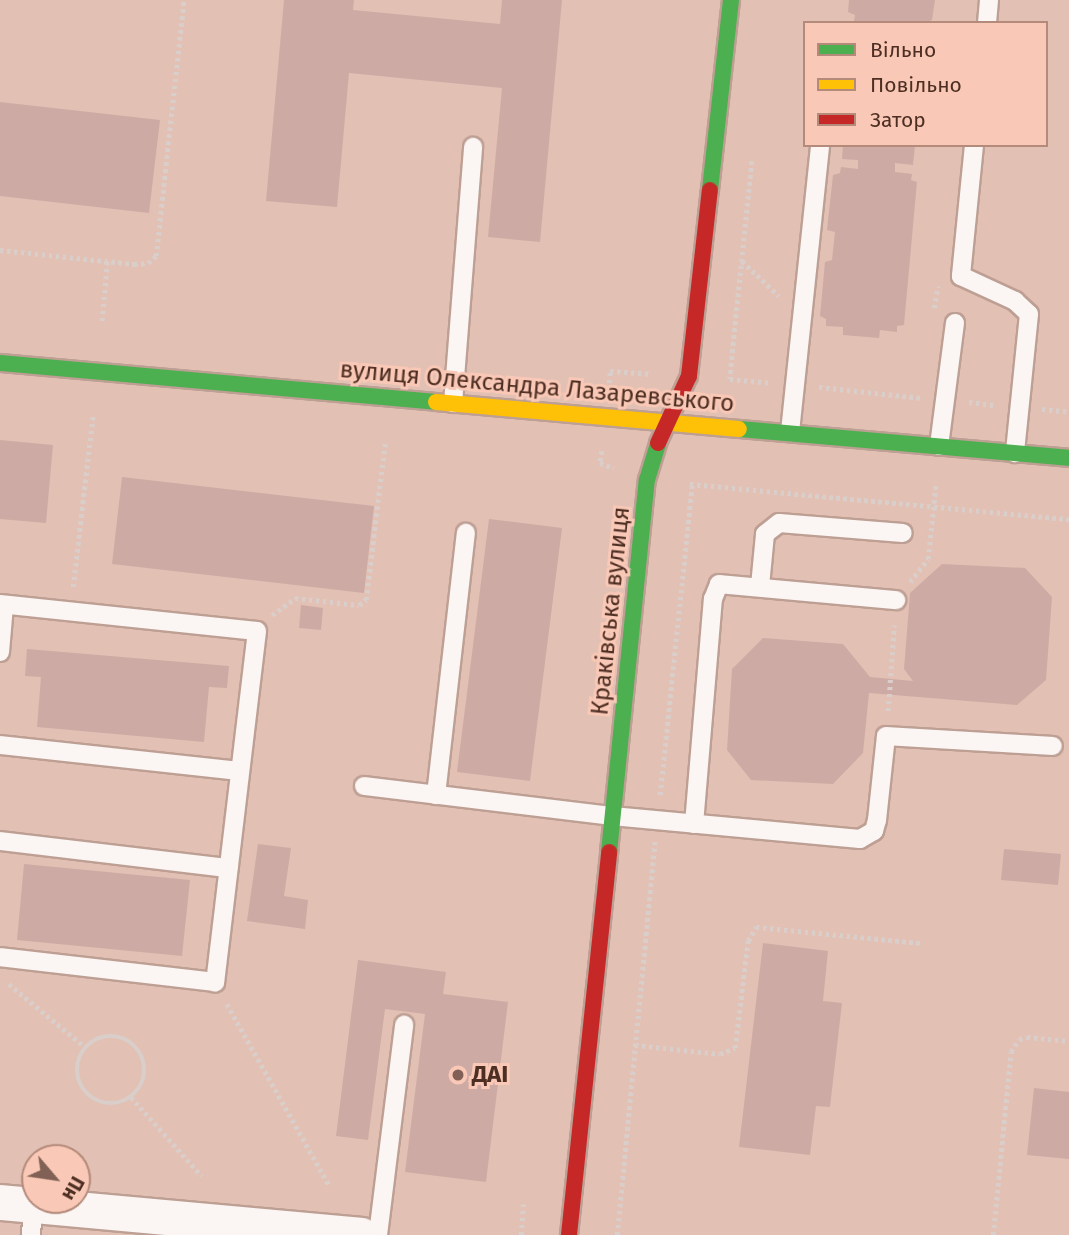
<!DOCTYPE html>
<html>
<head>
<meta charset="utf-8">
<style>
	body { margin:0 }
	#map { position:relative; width:1069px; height:1235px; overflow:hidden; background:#e2c0b3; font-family:"Fira Sans",sans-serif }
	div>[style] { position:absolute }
	.building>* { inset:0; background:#ceaaa4 }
	.path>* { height:4.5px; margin-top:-2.25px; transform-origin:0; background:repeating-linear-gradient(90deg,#daceca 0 3.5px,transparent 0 7px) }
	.path>.ring { margin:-2.25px; padding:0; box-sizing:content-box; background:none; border:4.5px solid #daceca; border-radius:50% }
	.roads { filter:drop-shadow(2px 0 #be9f94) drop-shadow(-2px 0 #be9f94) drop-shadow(0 2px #be9f94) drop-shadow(0 -2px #be9f94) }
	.lane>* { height:18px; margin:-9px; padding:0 9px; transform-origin:9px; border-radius:9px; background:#fbf6f4 }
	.street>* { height:35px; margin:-17.5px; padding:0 17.5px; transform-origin:17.5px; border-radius:17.5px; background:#fbf6f4 }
	.fast>* { height:16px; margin:-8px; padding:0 8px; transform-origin:8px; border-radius:8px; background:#4caf50 }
	.slow>* { height:16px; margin:-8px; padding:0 8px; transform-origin:8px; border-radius:8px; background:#ffc107 }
	.jam>* { height:16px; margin:-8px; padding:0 8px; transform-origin:8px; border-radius:8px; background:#c62828 }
	.dots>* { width:19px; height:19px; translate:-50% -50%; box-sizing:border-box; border:4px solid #f9c8b6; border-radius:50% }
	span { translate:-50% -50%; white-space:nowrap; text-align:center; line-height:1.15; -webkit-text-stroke:6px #f9c8b6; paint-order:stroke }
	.street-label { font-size:24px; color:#4d2e22 }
	.poi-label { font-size:24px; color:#4d2e22; font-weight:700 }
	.left { translate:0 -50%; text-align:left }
	.legend { position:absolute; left:803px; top:21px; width:245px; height:126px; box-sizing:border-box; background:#f9c8b6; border:2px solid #b48a7b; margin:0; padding:9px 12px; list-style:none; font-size:21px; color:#4d2e22 }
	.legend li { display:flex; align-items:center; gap:14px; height:35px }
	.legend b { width:35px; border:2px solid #b48a7b }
	.north { position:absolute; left:21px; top:1144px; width:70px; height:70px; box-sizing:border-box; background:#f9c8b6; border:2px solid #b48a7b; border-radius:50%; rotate:119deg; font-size:19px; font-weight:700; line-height:28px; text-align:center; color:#4d2e22 }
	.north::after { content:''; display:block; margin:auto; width:24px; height:32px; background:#816155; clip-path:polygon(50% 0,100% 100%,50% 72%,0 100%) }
</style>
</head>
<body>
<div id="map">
	<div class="building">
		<div style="clip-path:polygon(284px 0,354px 0,353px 10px,500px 24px,502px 0,562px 0,540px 242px,488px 237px,502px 88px,349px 73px,337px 207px,266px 201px)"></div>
		<div style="clip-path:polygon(849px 0,935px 0,932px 20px,925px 23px,854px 21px,855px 15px,848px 12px)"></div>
		<div style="clip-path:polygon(0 102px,160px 120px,149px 213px,0 196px)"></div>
		<div style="clip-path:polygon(843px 145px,915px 145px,913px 165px,895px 163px,895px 172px,912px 174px,911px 180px,917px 182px,904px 325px,897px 326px,897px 332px,880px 330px,879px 338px,843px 335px,843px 327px,826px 326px,826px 319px,820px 316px,825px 262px,832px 260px,835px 232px,827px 230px,833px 175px,840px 173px,841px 167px,858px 169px,858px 160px,842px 159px)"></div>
		<div style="clip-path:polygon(0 440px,53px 445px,46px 523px,0 519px)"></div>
		<div style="clip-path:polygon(122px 477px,374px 506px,364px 593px,112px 564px)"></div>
		<div style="clip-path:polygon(489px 519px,562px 528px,530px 781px,457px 772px)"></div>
		<div style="clip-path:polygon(942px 564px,1025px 568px,1052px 597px,1046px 680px,1017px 705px,869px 693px,863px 753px,833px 784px,751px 780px,727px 750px,732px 669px,763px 638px,843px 644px,870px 677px,913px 681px,904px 669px,910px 593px)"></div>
		<div style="clip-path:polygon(301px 605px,323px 608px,321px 630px,299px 628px)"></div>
		<div style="clip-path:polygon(27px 649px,229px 666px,227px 688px,209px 687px,204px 742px,37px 727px,41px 677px,25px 676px)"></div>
		<div style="clip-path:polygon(258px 844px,291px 848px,284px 896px,308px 900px,305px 929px,247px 921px)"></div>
		<div style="clip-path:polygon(1004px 849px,1061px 854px,1058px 885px,1001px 880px)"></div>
		<div style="clip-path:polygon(24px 864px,190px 880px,182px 956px,17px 940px)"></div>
		<div style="clip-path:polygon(763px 943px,828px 951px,823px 1001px,842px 1003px,830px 1107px,816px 1106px,810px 1155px,739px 1147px)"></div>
		<div style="clip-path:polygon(358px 960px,446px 972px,443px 994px,508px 1002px,486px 1182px,405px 1172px,425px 1014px,385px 1009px,368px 1140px,336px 1136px)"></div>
		<div style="clip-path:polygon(1034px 1088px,1069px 1092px,1069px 1159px,1027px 1155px)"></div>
	</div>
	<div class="path">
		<div style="left:752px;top:161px;width:219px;rotate:95.8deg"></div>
		<div style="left:730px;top:379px;width:42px;rotate:5.4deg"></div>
		<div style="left:0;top:250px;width:135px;rotate:6deg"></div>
		<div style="left:134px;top:264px;width:14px;rotate:-4deg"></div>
		<div style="left:148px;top:263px;width:11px;rotate:-41deg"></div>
		<div style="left:156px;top:256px;width:258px;rotate:-83.8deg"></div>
		<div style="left:742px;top:261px;width:51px;rotate:43.4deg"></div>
		<div style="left:934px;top:308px;width:22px;rotate:-80deg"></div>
		<div style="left:102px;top:321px;width:60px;rotate:-85.2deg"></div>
		<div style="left:609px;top:383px;width:12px;rotate:-85deg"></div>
		<div style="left:610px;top:371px;width:42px;rotate:4.1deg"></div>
		<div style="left:819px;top:387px;width:104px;rotate:6.1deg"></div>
		<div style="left:969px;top:402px;width:26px;rotate:7deg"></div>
		<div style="left:1042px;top:409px;width:27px;rotate:6deg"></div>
		<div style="left:602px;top:451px;width:12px;rotate:99deg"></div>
		<div style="left:600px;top:463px;width:15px;rotate:20deg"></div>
		<div style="left:690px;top:484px;width:381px;rotate:5.3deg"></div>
		<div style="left:910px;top:582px;width:29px;rotate:-52deg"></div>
		<div style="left:928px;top:559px;width:77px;rotate:-84.1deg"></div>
		<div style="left:73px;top:587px;width:174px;rotate:-83.4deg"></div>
		<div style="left:272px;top:615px;width:29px;rotate:-36deg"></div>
		<div style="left:295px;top:598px;width:64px;rotate:6.2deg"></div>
		<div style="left:359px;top:605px;width:9px;rotate:-36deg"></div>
		<div style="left:366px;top:600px;width:159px;rotate:-83.1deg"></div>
		<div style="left:888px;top:711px;width:86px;rotate:-86deg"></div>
		<div style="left:660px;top:795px;width:313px;rotate:-84.1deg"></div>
		<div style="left:9px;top:984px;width:99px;rotate:39.7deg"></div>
		<div style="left:227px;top:1004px;width:210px;rotate:60.6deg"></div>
		<div class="ring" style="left:77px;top:1036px;width:63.5px;height:63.5px"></div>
		<div style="left:635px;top:1045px;width:85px;rotate:6deg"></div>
		<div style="left:720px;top:1054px;width:16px;rotate:-22deg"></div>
		<div style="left:735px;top:1048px;width:108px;rotate:-83.1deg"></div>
		<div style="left:748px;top:941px;width:16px;rotate:-60deg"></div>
		<div style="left:756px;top:927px;width:165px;rotate:5.6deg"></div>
		<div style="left:131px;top:1097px;width:106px;rotate:48.1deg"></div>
		<div style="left:521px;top:1235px;width:31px;rotate:-86deg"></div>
		<div style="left:617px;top:1235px;width:395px;rotate:-84.5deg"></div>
		<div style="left:993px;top:1235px;width:184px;rotate:-84.4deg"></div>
		<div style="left:1011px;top:1052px;width:15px;rotate:-58deg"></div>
		<div style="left:1019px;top:1039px;width:8px;rotate:-14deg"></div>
		<div style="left:1027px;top:1037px;width:42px;rotate:5.4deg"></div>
	</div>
	<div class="roads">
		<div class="lane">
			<div style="left:987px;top:23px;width:23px;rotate:-85deg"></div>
			<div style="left:974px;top:145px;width:132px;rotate:95.7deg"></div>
			<div style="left:961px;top:276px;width:60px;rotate:24.8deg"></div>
			<div style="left:1015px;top:301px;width:19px;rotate:43deg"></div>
			<div style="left:1029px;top:314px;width:140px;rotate:95.8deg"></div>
			<div style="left:453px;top:403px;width:257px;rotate:-85.5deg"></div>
			<div style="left:790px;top:432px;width:289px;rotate:-84deg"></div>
			<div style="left:939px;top:446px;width:124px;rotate:-82.6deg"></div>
			<div style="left:760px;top:586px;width:52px;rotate:-84.5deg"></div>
			<div style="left:765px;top:534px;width:18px;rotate:-38deg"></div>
			<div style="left:779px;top:523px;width:124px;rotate:4.6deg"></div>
			<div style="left:0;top:604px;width:258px;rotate:6deg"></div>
			<div style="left:257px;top:631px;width:354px;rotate:96.8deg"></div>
			<div style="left:215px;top:982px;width:216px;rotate:-173.4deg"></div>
			<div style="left:0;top:652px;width:47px;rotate:-85.1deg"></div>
			<div style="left:0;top:745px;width:241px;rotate:6.2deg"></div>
			<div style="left:364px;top:786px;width:250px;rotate:6.9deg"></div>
			<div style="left:612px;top:816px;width:249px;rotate:5.3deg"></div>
			<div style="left:860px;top:839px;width:16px;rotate:-30deg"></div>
			<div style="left:874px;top:831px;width:11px;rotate:-75deg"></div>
			<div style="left:877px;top:820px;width:84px;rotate:-83.9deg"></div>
			<div style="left:886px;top:736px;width:167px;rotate:3.4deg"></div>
			<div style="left:436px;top:795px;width:264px;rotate:-83.5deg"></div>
			<div style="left:694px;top:824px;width:226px;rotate:-85.2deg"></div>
			<div style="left:713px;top:599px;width:16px;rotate:-68deg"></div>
			<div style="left:719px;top:584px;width:178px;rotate:5.2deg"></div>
			<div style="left:0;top:841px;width:230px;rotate:6.8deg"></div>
			<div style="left:31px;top:1235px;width:30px;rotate:-86deg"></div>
			<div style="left:378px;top:1235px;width:212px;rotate:-82.9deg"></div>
		</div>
		<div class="street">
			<div style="left:0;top:1202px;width:362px;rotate:5.2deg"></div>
		</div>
		<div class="fast">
			<div style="left:710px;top:190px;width:191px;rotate:-83.7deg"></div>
			<div style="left:0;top:363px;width:438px;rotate:5.1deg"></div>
			<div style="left:739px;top:429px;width:331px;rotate:5deg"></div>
			<div style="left:609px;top:852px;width:374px;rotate:-84.2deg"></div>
			<div style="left:647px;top:480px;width:39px;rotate:-73deg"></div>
		</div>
		<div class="slow">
			<div style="left:436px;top:402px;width:304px;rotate:5.1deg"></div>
		</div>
		<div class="jam">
			<div style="left:658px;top:443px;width:74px;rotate:-65.2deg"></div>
			<div style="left:689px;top:376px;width:187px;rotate:-83.6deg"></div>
			<div style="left:569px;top:1235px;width:385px;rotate:-84deg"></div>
		</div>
	</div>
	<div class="dots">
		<div style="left:458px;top:1075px;background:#816155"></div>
	</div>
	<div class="street-label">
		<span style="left:537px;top:387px;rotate:5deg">вулиця Олександра Лазаревського</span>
		<span style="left:611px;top:611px;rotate:-84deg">Краківська вулиця</span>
	</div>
	<div class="poi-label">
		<span class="left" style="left:472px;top:1075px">ДАІ</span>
	</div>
	<ul class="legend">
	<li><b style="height:9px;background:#4caf50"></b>Вільно</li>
	<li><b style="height:9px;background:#ffc107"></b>Повільно</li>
	<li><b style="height:9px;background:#c62828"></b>Затор</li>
	</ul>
	<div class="north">Пн</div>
</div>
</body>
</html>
